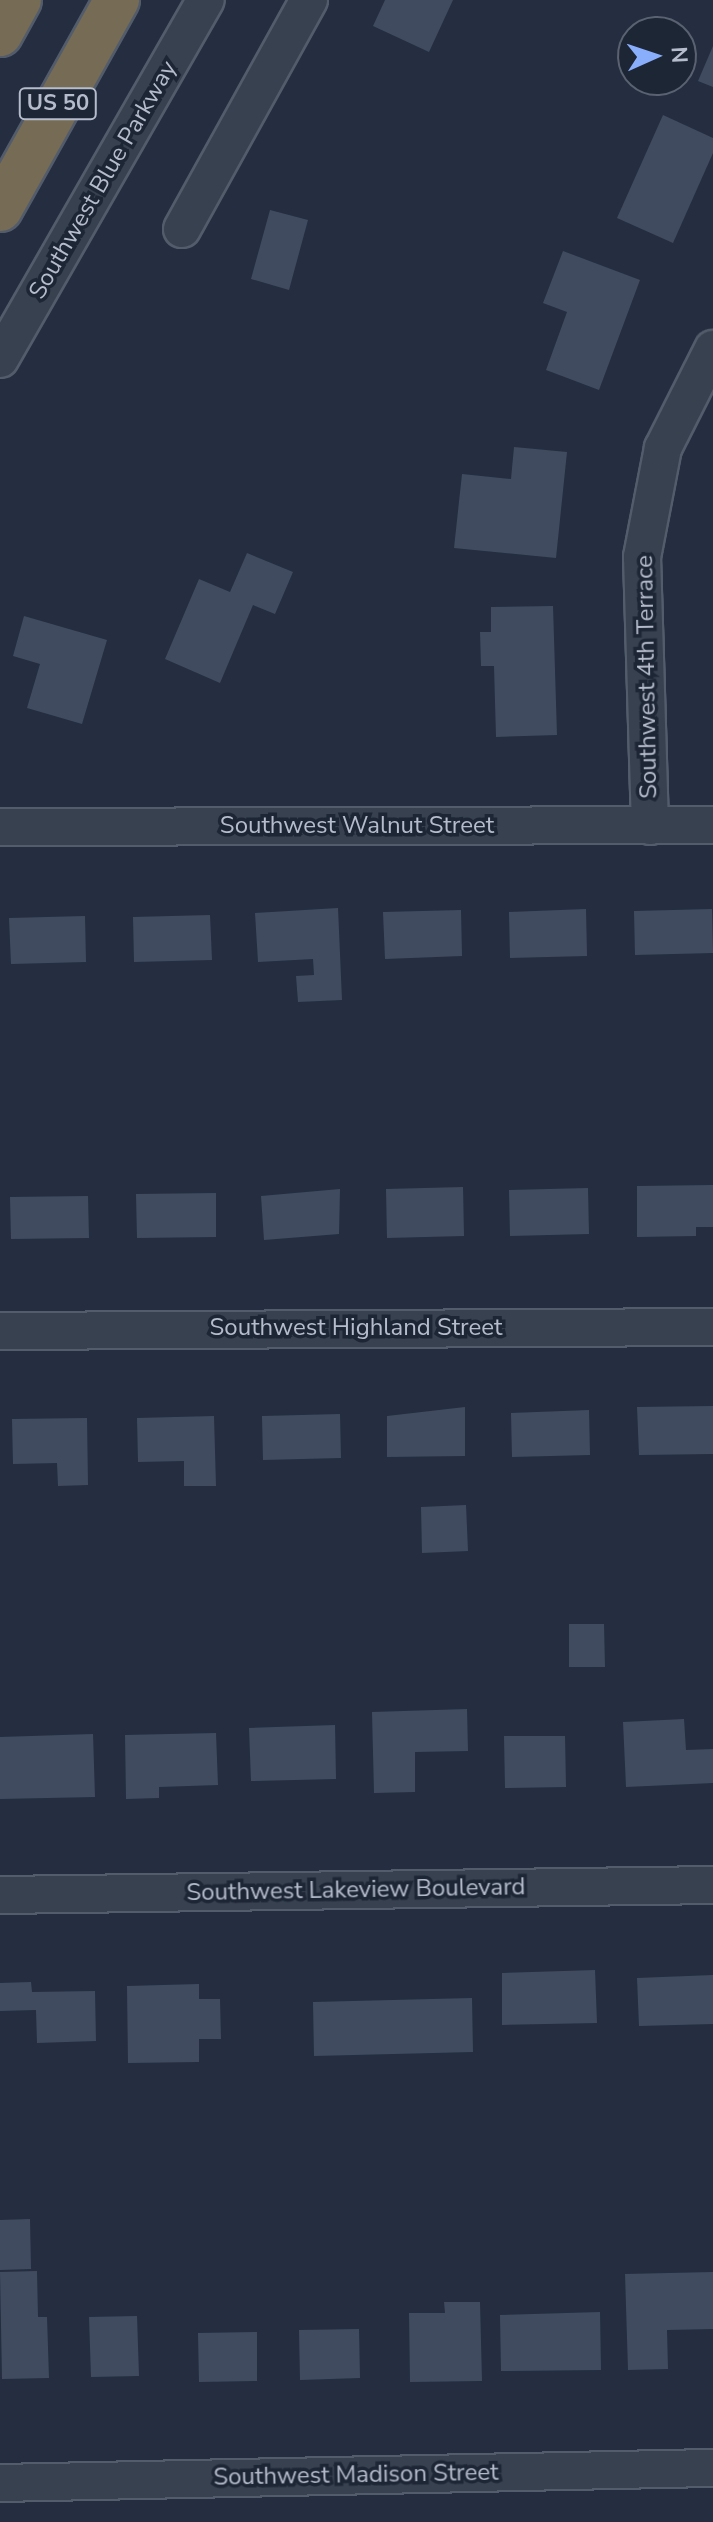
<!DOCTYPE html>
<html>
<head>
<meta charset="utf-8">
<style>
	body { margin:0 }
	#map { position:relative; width:713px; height:2522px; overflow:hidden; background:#242e40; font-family:"Nunito Sans",sans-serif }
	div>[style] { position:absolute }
	.building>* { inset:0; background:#404b60 }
	.roads { filter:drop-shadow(2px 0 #535c6b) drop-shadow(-2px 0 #535c6b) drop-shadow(0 2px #535c6b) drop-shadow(0 -2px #535c6b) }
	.minor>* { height:36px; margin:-18px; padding:0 18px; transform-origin:18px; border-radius:18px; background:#384150 }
	.highway>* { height:44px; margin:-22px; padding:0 22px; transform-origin:22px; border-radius:22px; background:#766c55 }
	span { translate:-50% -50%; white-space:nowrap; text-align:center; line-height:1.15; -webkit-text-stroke:7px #1d2635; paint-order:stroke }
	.shield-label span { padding:2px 6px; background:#1d2635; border:2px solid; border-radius:6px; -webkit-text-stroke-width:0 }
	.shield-label { font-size:22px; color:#b5bccb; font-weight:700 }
	.street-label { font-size:24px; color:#b5bccb }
	.north { position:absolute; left:617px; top:16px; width:80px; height:80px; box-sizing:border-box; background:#1d2635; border:2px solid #5a6271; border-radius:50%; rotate:87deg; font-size:22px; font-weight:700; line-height:32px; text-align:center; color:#b5bccb }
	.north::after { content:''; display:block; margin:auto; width:28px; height:36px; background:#89aefb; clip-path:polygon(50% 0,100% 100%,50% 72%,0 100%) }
</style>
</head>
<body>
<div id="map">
	<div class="building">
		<div style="clip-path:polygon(385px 0,453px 0,429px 52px,373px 26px)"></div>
		<div style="clip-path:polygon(713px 46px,713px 87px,698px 81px)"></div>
		<div style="clip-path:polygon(663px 115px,713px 138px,713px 153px,673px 243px,617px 218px)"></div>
		<div style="clip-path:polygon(270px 210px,308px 220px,289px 290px,251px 279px)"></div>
		<div style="clip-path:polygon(563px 251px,640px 280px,599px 390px,546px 370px,567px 312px,543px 303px)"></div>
		<div style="clip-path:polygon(514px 447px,567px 452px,556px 558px,454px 548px,462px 474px,511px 479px)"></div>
		<div style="clip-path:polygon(247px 553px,293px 572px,275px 614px,253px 605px,220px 683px,165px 659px,199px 579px,230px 592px)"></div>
		<div style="clip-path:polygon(553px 606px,557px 735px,496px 737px,494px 666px,481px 666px,480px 632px,491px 632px,491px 607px)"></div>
		<div style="clip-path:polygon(24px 616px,107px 640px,82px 724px,27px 708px,40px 664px,13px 656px)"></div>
		<div style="clip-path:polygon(338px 908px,342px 1000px,298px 1002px,296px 976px,314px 975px,313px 959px,258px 962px,255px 913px)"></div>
		<div style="clip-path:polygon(586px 909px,587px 956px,510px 958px,509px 912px)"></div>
		<div style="clip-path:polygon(712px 909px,713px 953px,635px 955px,634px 911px)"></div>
		<div style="clip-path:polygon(461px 910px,462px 956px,385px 959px,383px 912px)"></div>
		<div style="clip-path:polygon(210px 915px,212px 960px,134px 962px,133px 917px)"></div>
		<div style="clip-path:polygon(85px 916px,86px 962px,11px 964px,9px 918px)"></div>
		<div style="clip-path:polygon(713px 1185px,713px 1227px,696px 1227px,696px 1236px,637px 1237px,637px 1186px)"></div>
		<div style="clip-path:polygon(463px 1187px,464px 1236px,387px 1238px,386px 1189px)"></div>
		<div style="clip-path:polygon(588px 1188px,589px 1234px,510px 1236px,509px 1190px)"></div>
		<div style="clip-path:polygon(340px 1189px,339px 1234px,264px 1240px,261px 1196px)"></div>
		<div style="clip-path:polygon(216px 1193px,216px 1237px,137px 1238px,136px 1194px)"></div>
		<div style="clip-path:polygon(88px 1196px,89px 1238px,11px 1239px,10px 1197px)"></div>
		<div style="clip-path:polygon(713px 1406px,713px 1454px,639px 1455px,637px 1407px)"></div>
		<div style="clip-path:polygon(465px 1407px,465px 1456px,387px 1457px,387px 1416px)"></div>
		<div style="clip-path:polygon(589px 1410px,590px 1455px,512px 1457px,511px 1413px)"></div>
		<div style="clip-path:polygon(340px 1414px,341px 1458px,263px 1460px,262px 1416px)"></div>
		<div style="clip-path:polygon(214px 1416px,216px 1486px,184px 1486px,184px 1461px,138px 1462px,137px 1418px)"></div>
		<div style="clip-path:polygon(87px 1418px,88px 1485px,58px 1486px,57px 1463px,13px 1464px,12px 1419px)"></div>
		<div style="clip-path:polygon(466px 1505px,468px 1551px,422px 1553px,421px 1507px)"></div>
		<div style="clip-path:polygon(569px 1624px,604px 1624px,605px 1667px,569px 1667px)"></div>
		<div style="clip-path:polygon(467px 1709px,468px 1751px,415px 1752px,415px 1792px,374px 1793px,372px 1712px)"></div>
		<div style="clip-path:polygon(684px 1719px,686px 1750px,713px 1749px,713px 1783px,626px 1787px,623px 1722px)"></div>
		<div style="clip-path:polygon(335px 1725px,336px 1779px,251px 1781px,249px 1728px)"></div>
		<div style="clip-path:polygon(216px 1733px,218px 1785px,159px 1787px,159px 1798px,126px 1799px,125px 1735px)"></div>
		<div style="clip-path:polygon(93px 1734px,95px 1797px,0 1799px,0 1737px)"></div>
		<div style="clip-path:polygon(504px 1736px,565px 1736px,566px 1787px,505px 1788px)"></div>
		<div style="clip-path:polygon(595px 1970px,597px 2023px,502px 2025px,502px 1973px)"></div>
		<div style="clip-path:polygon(713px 1975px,713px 2024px,639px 2026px,637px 1978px)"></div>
		<div style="clip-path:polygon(31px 1982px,32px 1992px,95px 1991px,96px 2041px,37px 2043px,36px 2010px,0 2011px,0 1983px)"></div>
		<div style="clip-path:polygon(199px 1984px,199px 1999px,220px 1999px,221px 2039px,199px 2039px,199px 2062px,128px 2063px,127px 1986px)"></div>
		<div style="clip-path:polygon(472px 1998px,473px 2052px,314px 2056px,313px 2002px)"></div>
		<div style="clip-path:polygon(30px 2219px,31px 2269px,0 2270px,0 2220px)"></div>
		<div style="clip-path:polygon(37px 2271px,38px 2317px,47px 2317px,49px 2378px,2px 2379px,0 2272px)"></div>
		<div style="clip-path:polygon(713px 2272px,713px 2329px,667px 2330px,668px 2369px,628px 2370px,625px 2274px)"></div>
		<div style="clip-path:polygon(444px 2302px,480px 2302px,482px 2381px,410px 2382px,409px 2313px,445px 2313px)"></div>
		<div style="clip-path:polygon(600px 2312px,601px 2370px,501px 2371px,500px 2315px)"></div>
		<div style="clip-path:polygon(137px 2316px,139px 2376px,91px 2377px,89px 2317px)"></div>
		<div style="clip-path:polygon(359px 2329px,360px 2378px,300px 2380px,299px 2330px)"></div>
		<div style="clip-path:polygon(257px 2332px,257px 2381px,199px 2382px,198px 2333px)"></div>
	</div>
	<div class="roads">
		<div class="minor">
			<div style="left:182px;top:229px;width:262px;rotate:-61deg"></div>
			<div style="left:0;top:359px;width:414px;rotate:-60.2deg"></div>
			<div style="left:650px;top:826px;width:269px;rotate:-91.7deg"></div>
			<div style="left:642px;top:557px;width:111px;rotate:-79.1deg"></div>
			<div style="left:663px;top:448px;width:111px;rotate:-63.2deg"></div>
			<div style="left:0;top:827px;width:713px;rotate:-0.16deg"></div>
			<div style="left:0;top:1331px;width:713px;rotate:-0.32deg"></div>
			<div style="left:0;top:1895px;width:713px;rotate:-0.8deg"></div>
			<div style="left:0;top:2483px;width:713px;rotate:-1.21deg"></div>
		</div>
		<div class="highway">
			<div style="left:0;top:34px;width:39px;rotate:-61deg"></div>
			<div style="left:0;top:209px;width:240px;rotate:-60.8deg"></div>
		</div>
	</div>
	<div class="shield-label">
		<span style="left:58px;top:104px">US 50</span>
	</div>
	<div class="street-label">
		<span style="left:103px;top:180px;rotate:-60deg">Southwest Blue Parkway</span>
		<span style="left:647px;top:677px;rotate:-91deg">Southwest 4th Terrace</span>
		<span style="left:357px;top:826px">Southwest Walnut Street</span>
		<span style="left:356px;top:1328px">Southwest Highland Street</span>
		<span style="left:356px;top:1890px;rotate:-1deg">Southwest Lakeview Boulevard</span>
		<span style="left:356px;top:2475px;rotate:-1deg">Southwest Madison Street</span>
	</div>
	<div class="north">N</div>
</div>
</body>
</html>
